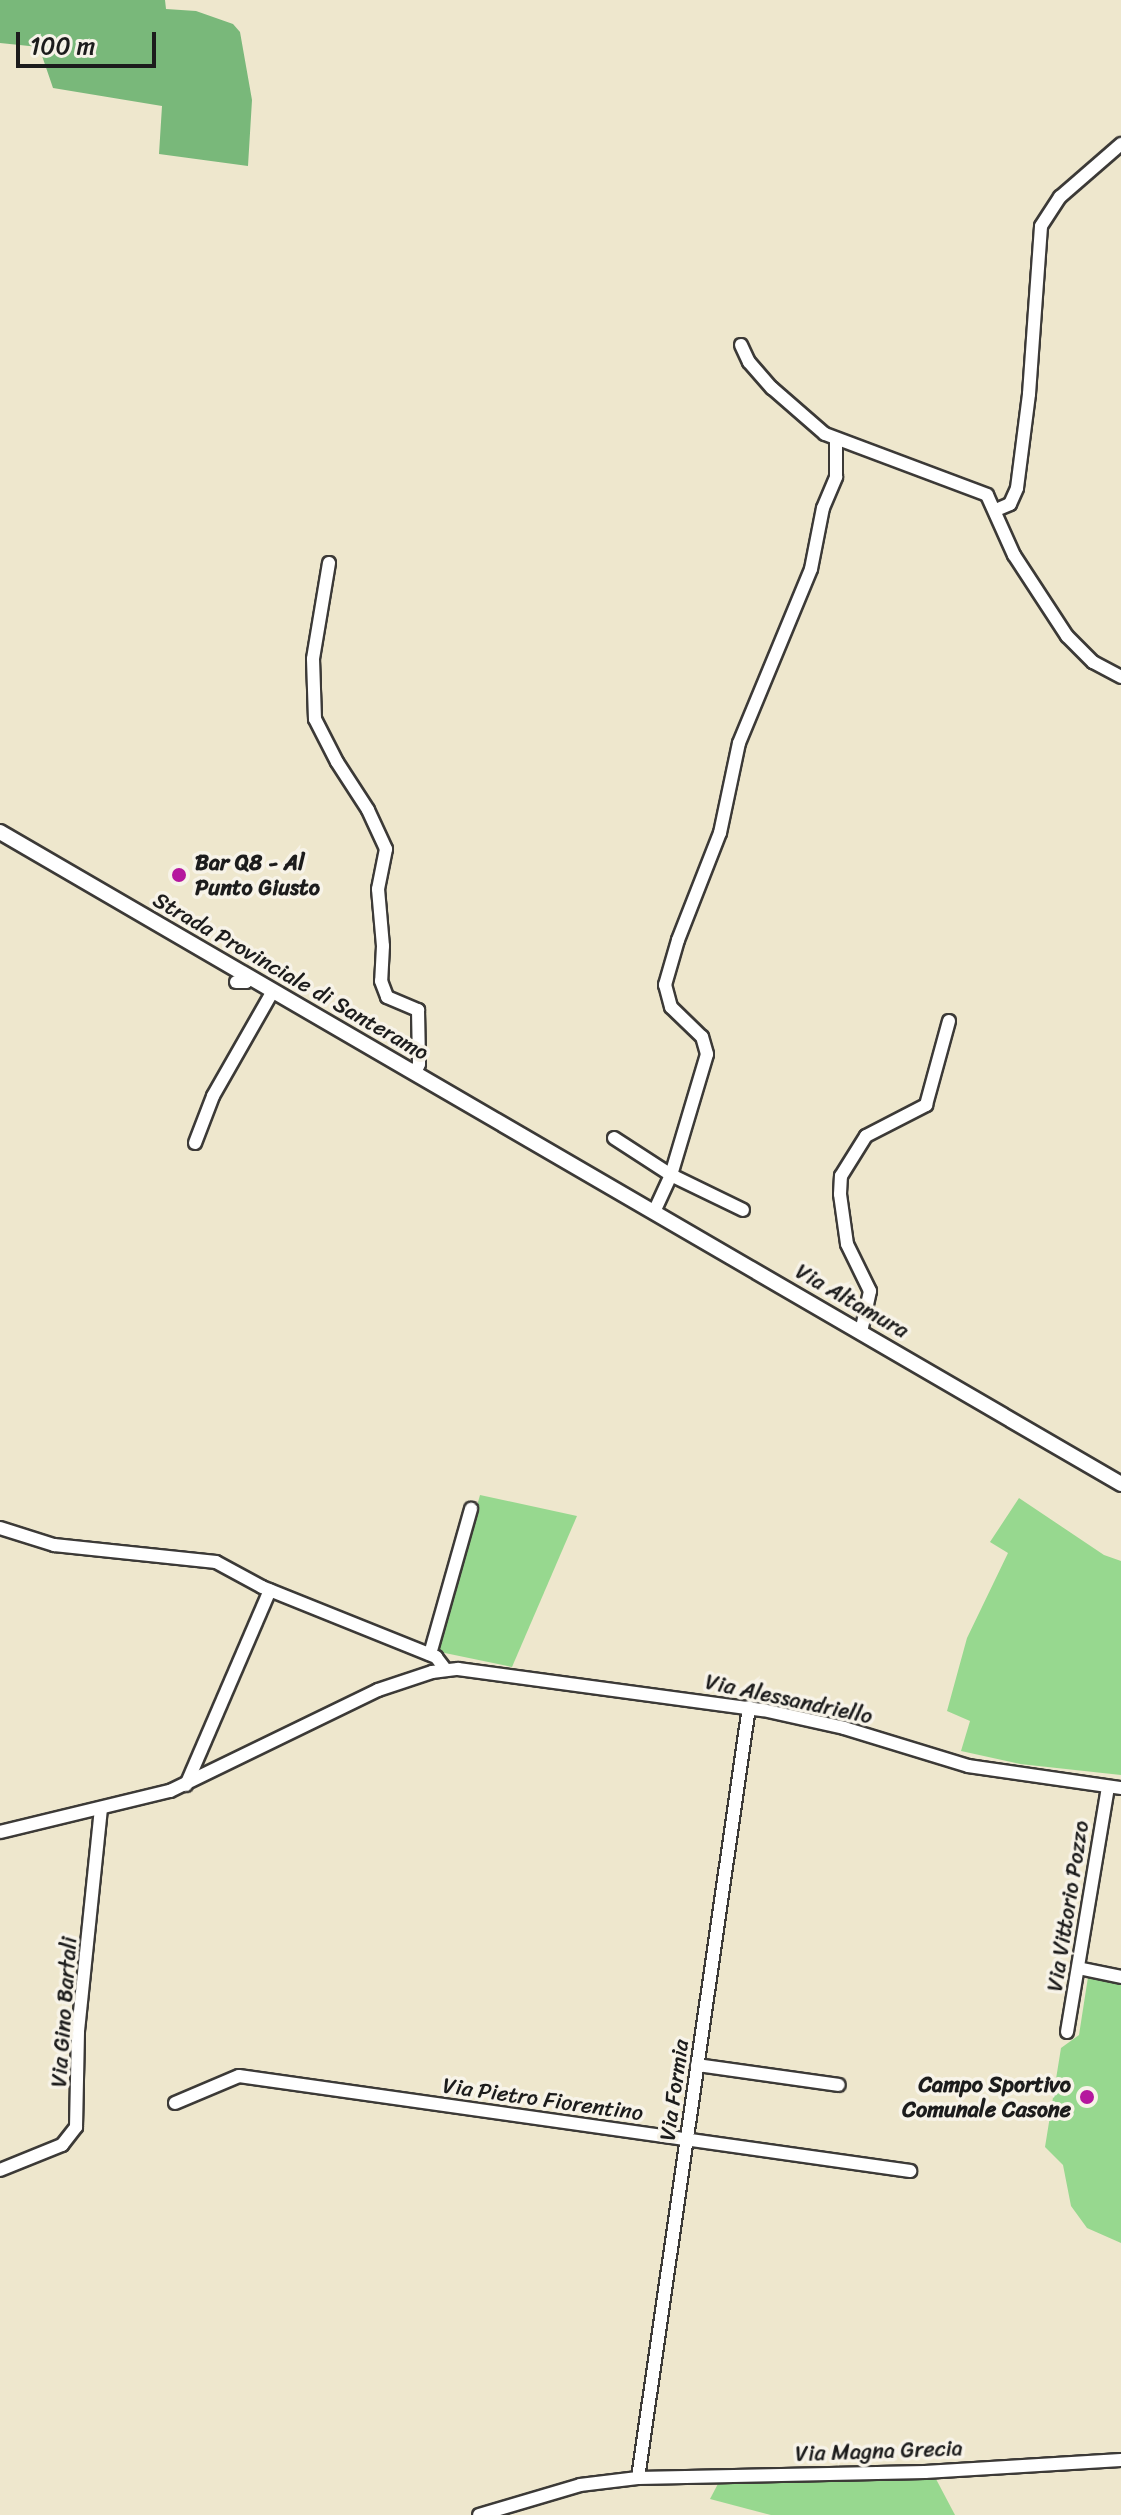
<!DOCTYPE html>
<html>
<head>
<meta charset="utf-8">
<style>
	body { margin:0 }
	#map { position:relative; width:1121px; height:2515px; overflow:hidden; background:#eee7cd; font-family:Sriracha,sans-serif }
	div>[style] { position:absolute }
	.green>* { inset:0; background:#97d88f }
	.forest>* { inset:0; background:#79b87a }
	.roads { filter:drop-shadow(2px 0 #3c3a37) drop-shadow(-2px 0 #3c3a37) drop-shadow(0 2px #3c3a37) drop-shadow(0 -2px #3c3a37) }
	.minor>* { height:12px; margin:-6px; padding:0 6px; transform-origin:6px; border-radius:6px; background:#fff }
	.major>* { height:14px; margin:-7px; padding:0 7px; transform-origin:7px; border-radius:7px; background:#fff }
	.dots>* { width:22px; height:22px; translate:-50% -50%; box-sizing:border-box; border:4px solid #f7f3e8; border-radius:50% }
	span { translate:-50% -50%; white-space:nowrap; text-align:center; line-height:1.15; -webkit-text-stroke:7px #f7f3e8; paint-order:stroke }
	.poi-label { font-size:22px; color:#1c1c1c; font-weight:700 }
	.left { translate:0 -50%; text-align:left }
	.right { translate:-100% -50%; text-align:right }
	.street-label { font-size:22px; color:#1c1c1c }
	.scale { position:absolute; left:16px; top:32px; width:140px; height:36px; box-sizing:border-box; border:4px solid #1c1c1c; border-top:0; padding-left:10px; font-size:24px; line-height:28px; white-space:nowrap; color:#1c1c1c; -webkit-text-stroke:6px #f7f3e8; paint-order:stroke }
</style>
</head>
<body>
<div id="map">
	<div class="green">
		<div style="clip-path:polygon(480px 1495px,577px 1516px,512px 1667px,440px 1652px,438px 1645px)"></div>
		<div style="clip-path:polygon(1019px 1498px,1104px 1555px,1121px 1561px,1121px 1775px,1020px 1764px,961px 1751px,970px 1721px,947px 1711px,967px 1638px,1008px 1553px,990px 1542px)"></div>
		<div style="clip-path:polygon(1088px 1977px,1121px 1982px,1121px 2243px,1087px 2228px,1071px 2206px,1063px 2165px,1045px 2147px,1061px 2048px,1079px 2035px)"></div>
		<div style="clip-path:polygon(897px 2476px,936px 2479px,955px 2515px,771px 2515px,710px 2499px,721px 2478px)"></div>
	</div>
	<div class="forest">
		<div style="clip-path:polygon(0 0,165px 0,166px 9px,196px 11px,233px 24px,240px 32px,252px 100px,248px 166px,159px 154px,162px 106px,53px 88px,39px 47px,0 43px)"></div>
	</div>
	<div class="roads">
		<div class="minor">
			<div style="left:741px;top:345px;width:19px;rotate:65deg"></div>
			<div style="left:749px;top:362px;width:35px;rotate:49deg"></div>
			<div style="left:772px;top:388px;width:70px;rotate:41deg"></div>
			<div style="left:825px;top:434px;width:173px;rotate:20.6deg"></div>
			<div style="left:987px;top:495px;width:66px;rotate:65.8deg"></div>
			<div style="left:1014px;top:555px;width:97px;rotate:56.8deg"></div>
			<div style="left:1067px;top:636px;width:37px;rotate:45deg"></div>
			<div style="left:1093px;top:662px;width:32px;rotate:28deg"></div>
			<div style="left:996px;top:510px;width:15px;rotate:-23deg"></div>
			<div style="left:1010px;top:504px;width:17px;rotate:-66deg"></div>
			<div style="left:1017px;top:488px;width:95px;rotate:-82.7deg"></div>
			<div style="left:1029px;top:394px;width:168px;rotate:-85.9deg"></div>
			<div style="left:1041px;top:226px;width:35px;rotate:-57deg"></div>
			<div style="left:1060px;top:197px;width:81px;rotate:-41deg"></div>
			<div style="left:329px;top:563px;width:97px;rotate:99.5deg"></div>
			<div style="left:313px;top:659px;width:60px;rotate:88.1deg"></div>
			<div style="left:315px;top:719px;width:48px;rotate:62.9deg"></div>
			<div style="left:337px;top:762px;width:57px;rotate:57.1deg"></div>
			<div style="left:368px;top:810px;width:43px;rotate:65.2deg"></div>
			<div style="left:386px;top:849px;width:41px;rotate:101.3deg"></div>
			<div style="left:378px;top:889px;width:57px;rotate:85deg"></div>
			<div style="left:383px;top:946px;width:35px;rotate:93deg"></div>
			<div style="left:381px;top:981px;width:17px;rotate:69deg"></div>
			<div style="left:387px;top:997px;width:34px;rotate:23deg"></div>
			<div style="left:418px;top:1010px;width:54px;rotate:88.9deg"></div>
			<div style="left:419px;top:1064px;width:10px;rotate:114deg"></div>
			<div style="left:236px;top:982px;width:10px"></div>
			<div style="left:246px;top:982px;width:6px;rotate:-51deg"></div>
			<div style="left:614px;top:1138px;width:68px;rotate:33deg"></div>
			<div style="left:671px;top:1175px;width:80px;rotate:25.9deg"></div>
			<div style="left:195px;top:1143px;width:50px;rotate:-69deg"></div>
			<div style="left:213px;top:1096px;width:121px;rotate:-60.3deg"></div>
			<div style="left:654px;top:1212px;width:41px;rotate:-65.3deg"></div>
			<div style="left:671px;top:1175px;width:126px;rotate:-73.4deg"></div>
			<div style="left:707px;top:1054px;width:18px;rotate:-106deg"></div>
			<div style="left:702px;top:1037px;width:43px;rotate:-135.9deg"></div>
			<div style="left:671px;top:1007px;width:23px;rotate:-105deg"></div>
			<div style="left:665px;top:985px;width:47px;rotate:-73.9deg"></div>
			<div style="left:678px;top:940px;width:115px;rotate:-68.6deg"></div>
			<div style="left:720px;top:833px;width:92px;rotate:-78.1deg"></div>
			<div style="left:739px;top:743px;width:188px;rotate:-67.5deg"></div>
			<div style="left:811px;top:569px;width:62px;rotate:-78.9deg"></div>
			<div style="left:823px;top:508px;width:34px;rotate:-67deg"></div>
			<div style="left:836px;top:477px;width:38px;rotate:-90deg"></div>
			<div style="left:861px;top:1332px;width:42px;rotate:-77.6deg"></div>
			<div style="left:870px;top:1291px;width:52px;rotate:-116.1deg"></div>
			<div style="left:847px;top:1244px;width:50px;rotate:-98deg"></div>
			<div style="left:840px;top:1194px;width:18px;rotate:-87deg"></div>
			<div style="left:841px;top:1176px;width:47px;rotate:-58deg"></div>
			<div style="left:866px;top:1136px;width:68px;rotate:-27.3deg"></div>
			<div style="left:926px;top:1105px;width:87px;rotate:-74.7deg"></div>
			<div style="left:0;top:1528px;width:57px;rotate:17.5deg"></div>
			<div style="left:54px;top:1545px;width:163px;rotate:6deg"></div>
			<div style="left:216px;top:1562px;width:52px;rotate:28.5deg"></div>
			<div style="left:262px;top:1587px;width:188px;rotate:21.9deg"></div>
			<div style="left:436px;top:1657px;width:15px;rotate:53deg"></div>
			<div style="left:430px;top:1654px;width:151px;rotate:-74.2deg"></div>
			<div style="left:186px;top:1785px;width:212px;rotate:-66.7deg"></div>
			<div style="left:0;top:1832px;width:175px;rotate:-13.6deg"></div>
			<div style="left:170px;top:1791px;width:231px;rotate:-25.9deg"></div>
			<div style="left:378px;top:1690px;width:57px;rotate:-18.4deg"></div>
			<div style="left:432px;top:1672px;width:26px;rotate:-7deg"></div>
			<div style="left:458px;top:1669px;width:308px;rotate:7.7deg"></div>
			<div style="left:763px;top:1710px;width:83px;rotate:12.5deg"></div>
			<div style="left:844px;top:1728px;width:130px;rotate:17deg"></div>
			<div style="left:968px;top:1766px;width:155px;rotate:8.2deg"></div>
			<div style="left:1078px;top:1968px;width:44px;rotate:11.8deg"></div>
			<div style="left:1067px;top:2032px;width:248px;rotate:-80.5deg"></div>
			<div style="left:697px;top:2065px;width:143px;rotate:8deg"></div>
			<div style="left:175px;top:2103px;width:69px;rotate:-22.9deg"></div>
			<div style="left:239px;top:2076px;width:678px;rotate:8.06deg"></div>
			<div style="left:0;top:2170px;width:67px;rotate:-22deg"></div>
			<div style="left:62px;top:2145px;width:23px;rotate:-52deg"></div>
			<div style="left:76px;top:2127px;width:96px;rotate:-88.8deg"></div>
			<div style="left:78px;top:2031px;width:223px;rotate:-84.1deg"></div>
			<div style="left:638px;top:2478px;width:779px;rotate:-81.81deg"></div>
			<div style="left:479px;top:2515px;width:105px;rotate:-16.5deg"></div>
			<div style="left:580px;top:2485px;width:58px;rotate:-6.9deg"></div>
			<div style="left:638px;top:2478px;width:287px;rotate:-1.2deg"></div>
			<div style="left:925px;top:2472px;width:196px;rotate:-3.5deg"></div>
		</div>
		<div class="major">
			<div style="left:0;top:832px;width:1297px;rotate:30.18deg"></div>
		</div>
	</div>
	<div class="dots">
		<div style="left:179px;top:875px;background:#b5179e"></div>
		<div style="left:1087px;top:2097px;background:#b5179e"></div>
	</div>
	<div class="poi-label">
		<span class="left" style="left:195px;top:875px">Bar Q8 - Al<br>Punto Giusto</span>
		<span class="right" style="left:1071px;top:2097px">Campo Sportivo<br>Comunale Casone</span>
	</div>
	<div class="street-label">
		<span style="left:291px;top:976px;rotate:30deg">Strada Provinciale di Santeramo</span>
		<span style="left:852px;top:1301px;rotate:30deg">Via Altamura</span>
		<span style="left:789px;top:1699px;rotate:12deg">Via Alessandriello</span>
		<span style="left:1068px;top:1906px;rotate:-81deg">Via Vittorio Pozzo</span>
		<span style="left:64px;top:2012px;rotate:-86deg">Via Gino Bartali</span>
		<span style="left:674px;top:2090px;rotate:-82deg">Via Formia</span>
		<span style="left:543px;top:2099px;rotate:8deg">Via Pietro Fiorentino</span>
		<span style="left:879px;top:2451px;rotate:-2deg">Via Magna Grecia</span>
	</div>
	<div class="scale">100 m</div>
</div>
</body>
</html>
